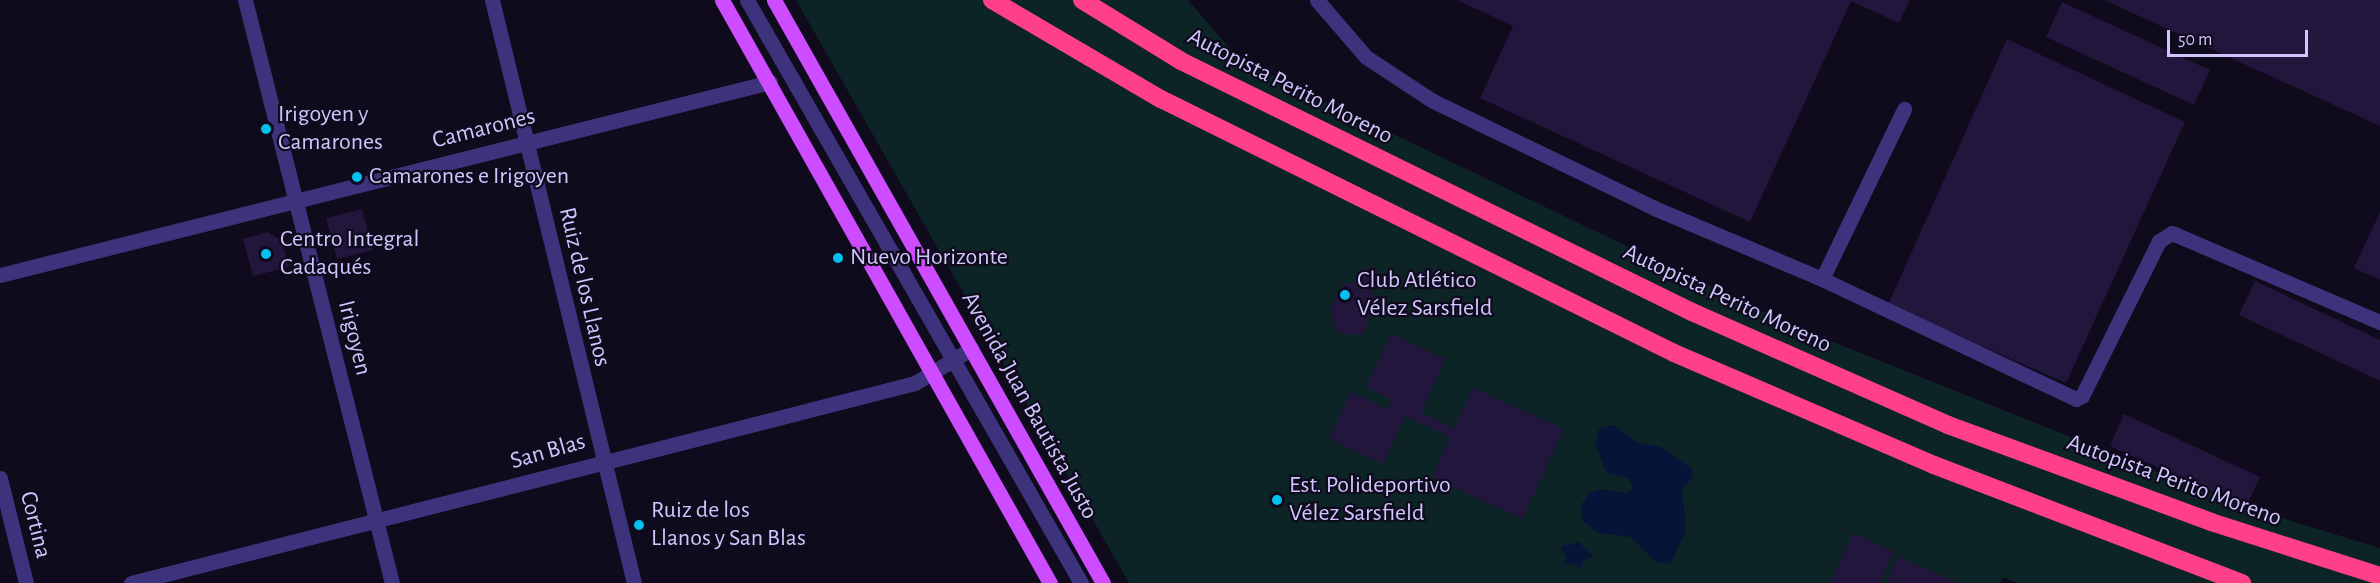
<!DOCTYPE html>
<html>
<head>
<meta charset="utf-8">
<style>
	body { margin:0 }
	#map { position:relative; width:2380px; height:583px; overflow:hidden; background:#0f0a1c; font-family:"Alegreya Sans",sans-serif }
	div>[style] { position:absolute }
	.green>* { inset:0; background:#0d2426 }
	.water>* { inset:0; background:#071438 }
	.building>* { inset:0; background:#22163d }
	.minor>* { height:15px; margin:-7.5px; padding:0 7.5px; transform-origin:7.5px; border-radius:7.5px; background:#3d337d }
	.major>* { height:15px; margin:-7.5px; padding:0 7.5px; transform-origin:7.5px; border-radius:7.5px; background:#ce4cff }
	.highway>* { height:18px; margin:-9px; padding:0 9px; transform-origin:9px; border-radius:9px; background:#ff4089 }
	.dots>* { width:16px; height:16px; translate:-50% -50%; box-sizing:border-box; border:3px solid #0f0a1c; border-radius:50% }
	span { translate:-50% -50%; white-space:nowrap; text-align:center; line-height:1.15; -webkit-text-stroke:4.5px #0f0a1c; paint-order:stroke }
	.street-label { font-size:24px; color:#d1c5ff }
	.poi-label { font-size:24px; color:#d1c5ff }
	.left { translate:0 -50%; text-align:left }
	.scale { position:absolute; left:2167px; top:30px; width:141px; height:27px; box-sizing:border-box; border:3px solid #d1c5ff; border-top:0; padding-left:8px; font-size:18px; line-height:21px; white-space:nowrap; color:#d1c5ff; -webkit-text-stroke:4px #0f0a1c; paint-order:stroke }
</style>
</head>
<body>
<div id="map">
	<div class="green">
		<div style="clip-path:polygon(796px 0,1188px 0,1241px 61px,1793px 326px,2246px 507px,2380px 548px,2380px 583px,2017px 583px,2003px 577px,2000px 583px,1129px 583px)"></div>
	</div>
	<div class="water">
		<div style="clip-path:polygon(1614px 425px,1636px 442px,1661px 447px,1693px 469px,1692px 478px,1682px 489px,1686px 531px,1670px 564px,1657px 563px,1630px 537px,1598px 533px,1583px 521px,1581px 505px,1589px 493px,1600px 489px,1627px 493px,1633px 488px,1628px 478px,1606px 472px,1595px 443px,1599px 429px)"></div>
		<div style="clip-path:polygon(1579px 542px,1593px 556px,1583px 561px,1580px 569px,1572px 563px,1564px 565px,1566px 557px,1560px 547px)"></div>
	</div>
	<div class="building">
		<div style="clip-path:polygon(1457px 0,1910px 0,1899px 23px,1851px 1px,1750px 222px,1480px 98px,1513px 26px)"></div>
		<div style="clip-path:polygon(2104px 0,2380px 0,2380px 126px)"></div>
		<div style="clip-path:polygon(2062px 2px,2210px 70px,2194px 105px,2046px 37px)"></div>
		<div style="clip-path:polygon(2007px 39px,2185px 122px,2066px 383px,1888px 305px)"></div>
		<div style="clip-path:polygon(362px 209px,373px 250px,337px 259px,326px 218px)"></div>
		<div style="clip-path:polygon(2380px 212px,2380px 280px,2354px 268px)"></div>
		<div style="clip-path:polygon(268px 232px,282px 241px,289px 267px,253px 276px,243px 239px)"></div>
		<div style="clip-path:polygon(1368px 266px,1379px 272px,1370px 292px,1378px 299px,1362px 335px,1337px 333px,1330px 310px,1343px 283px,1356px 283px)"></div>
		<div style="clip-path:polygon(2255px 281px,2380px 340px,2380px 381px,2239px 315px)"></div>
		<div style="clip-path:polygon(1391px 334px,1445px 359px,1421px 413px,1454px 428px,1473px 388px,1564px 429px,1522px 519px,1432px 477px,1450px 437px,1405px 416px,1383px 464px,1329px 439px,1351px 392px,1388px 409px,1392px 400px,1366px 387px)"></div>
		<div style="clip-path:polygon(2124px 414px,2260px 477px,2246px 507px,2110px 446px)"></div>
		<div style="clip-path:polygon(1853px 533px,1894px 552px,1880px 583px,1830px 583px)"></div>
		<div style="clip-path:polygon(1898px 557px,1958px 583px,1887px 583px)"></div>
	</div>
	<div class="minor">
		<div style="left:245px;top:0;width:601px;rotate:75.85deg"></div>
		<div style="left:492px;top:0;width:600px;rotate:76.31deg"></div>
		<div style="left:747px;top:0;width:672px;rotate:60.19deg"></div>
		<div style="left:1317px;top:0;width:75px;rotate:49.3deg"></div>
		<div style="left:1366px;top:57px;width:80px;rotate:33.3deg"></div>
		<div style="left:1433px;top:101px;width:246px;rotate:25.8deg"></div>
		<div style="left:1654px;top:208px;width:182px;rotate:22.9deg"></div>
		<div style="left:1822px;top:279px;width:281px;rotate:25.3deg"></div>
		<div style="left:2076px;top:399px;width:7px;rotate:-27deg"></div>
		<div style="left:2082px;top:396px;width:173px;rotate:-63.6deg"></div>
		<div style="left:2159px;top:241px;width:15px;rotate:-32deg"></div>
		<div style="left:2172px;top:233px;width:226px;rotate:23.2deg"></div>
		<div style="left:0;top:275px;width:794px;rotate:-14.07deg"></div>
		<div style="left:1822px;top:279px;width:189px;rotate:-64.2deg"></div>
		<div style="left:0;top:478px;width:108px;rotate:76.1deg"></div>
		<div style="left:131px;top:583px;width:809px;rotate:-14.31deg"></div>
		<div style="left:915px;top:383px;width:66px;rotate:-31.3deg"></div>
	</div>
	<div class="major">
		<div style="left:722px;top:0;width:669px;rotate:60.64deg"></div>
		<div style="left:774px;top:0;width:669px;rotate:60.56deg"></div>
	</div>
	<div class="highway">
		<div style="left:992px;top:0;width:196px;rotate:30.4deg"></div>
		<div style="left:1161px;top:99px;width:572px;rotate:26.34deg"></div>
		<div style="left:1674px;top:353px;width:283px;rotate:23.3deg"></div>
		<div style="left:1934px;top:465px;width:330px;rotate:21deg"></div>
		<div style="left:1082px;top:0;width:116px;rotate:31.6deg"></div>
		<div style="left:1181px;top:61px;width:569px;rotate:26.16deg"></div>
		<div style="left:1692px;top:312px;width:280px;rotate:23.8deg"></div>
		<div style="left:1948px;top:425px;width:280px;rotate:20.2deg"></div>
		<div style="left:2211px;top:522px;width:177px;rotate:17.7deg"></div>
	</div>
	<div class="dots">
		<div style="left:266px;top:129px;background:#00c0f0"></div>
		<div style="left:357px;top:177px;background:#00c0f0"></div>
		<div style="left:266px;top:254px;background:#00c0f0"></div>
		<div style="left:838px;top:258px;background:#00c0f0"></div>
		<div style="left:1345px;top:295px;background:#00c0f0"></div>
		<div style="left:1277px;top:500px;background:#00c0f0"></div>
		<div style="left:639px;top:525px;background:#00c0f0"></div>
	</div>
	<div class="street-label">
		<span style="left:1290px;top:87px;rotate:27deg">Autopista Perito Moreno</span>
		<span style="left:484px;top:129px;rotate:-14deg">Camarones</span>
		<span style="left:584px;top:287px;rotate:77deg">Ruiz de los Llanos</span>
		<span style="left:1727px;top:299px;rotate:25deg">Autopista Perito Moreno</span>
		<span style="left:354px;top:338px;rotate:76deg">Irigoyen</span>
		<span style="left:1029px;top:406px;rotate:61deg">Avenida Juan Bautista Justo</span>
		<span style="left:548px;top:452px;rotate:-16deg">San Blas</span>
		<span style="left:2174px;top:481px;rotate:20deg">Autopista Perito Moreno</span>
		<span style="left:35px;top:525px;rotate:76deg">Cortina</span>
	</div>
	<div class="poi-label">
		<span class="left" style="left:278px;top:129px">Irigoyen y<br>Camarones</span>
		<span class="left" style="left:369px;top:177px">Camarones e Irigoyen</span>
		<span class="left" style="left:280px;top:254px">Centro Integral<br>Cadaqués</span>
		<span class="left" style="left:850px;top:258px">Nuevo Horizonte</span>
		<span class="left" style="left:1357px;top:295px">Club Atlético<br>Vélez Sarsfield</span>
		<span class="left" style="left:1289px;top:500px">Est. Polideportivo<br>Vélez Sarsfield</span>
		<span class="left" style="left:651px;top:525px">Ruiz de los<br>Llanos y San Blas</span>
	</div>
	<div class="scale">50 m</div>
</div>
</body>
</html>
